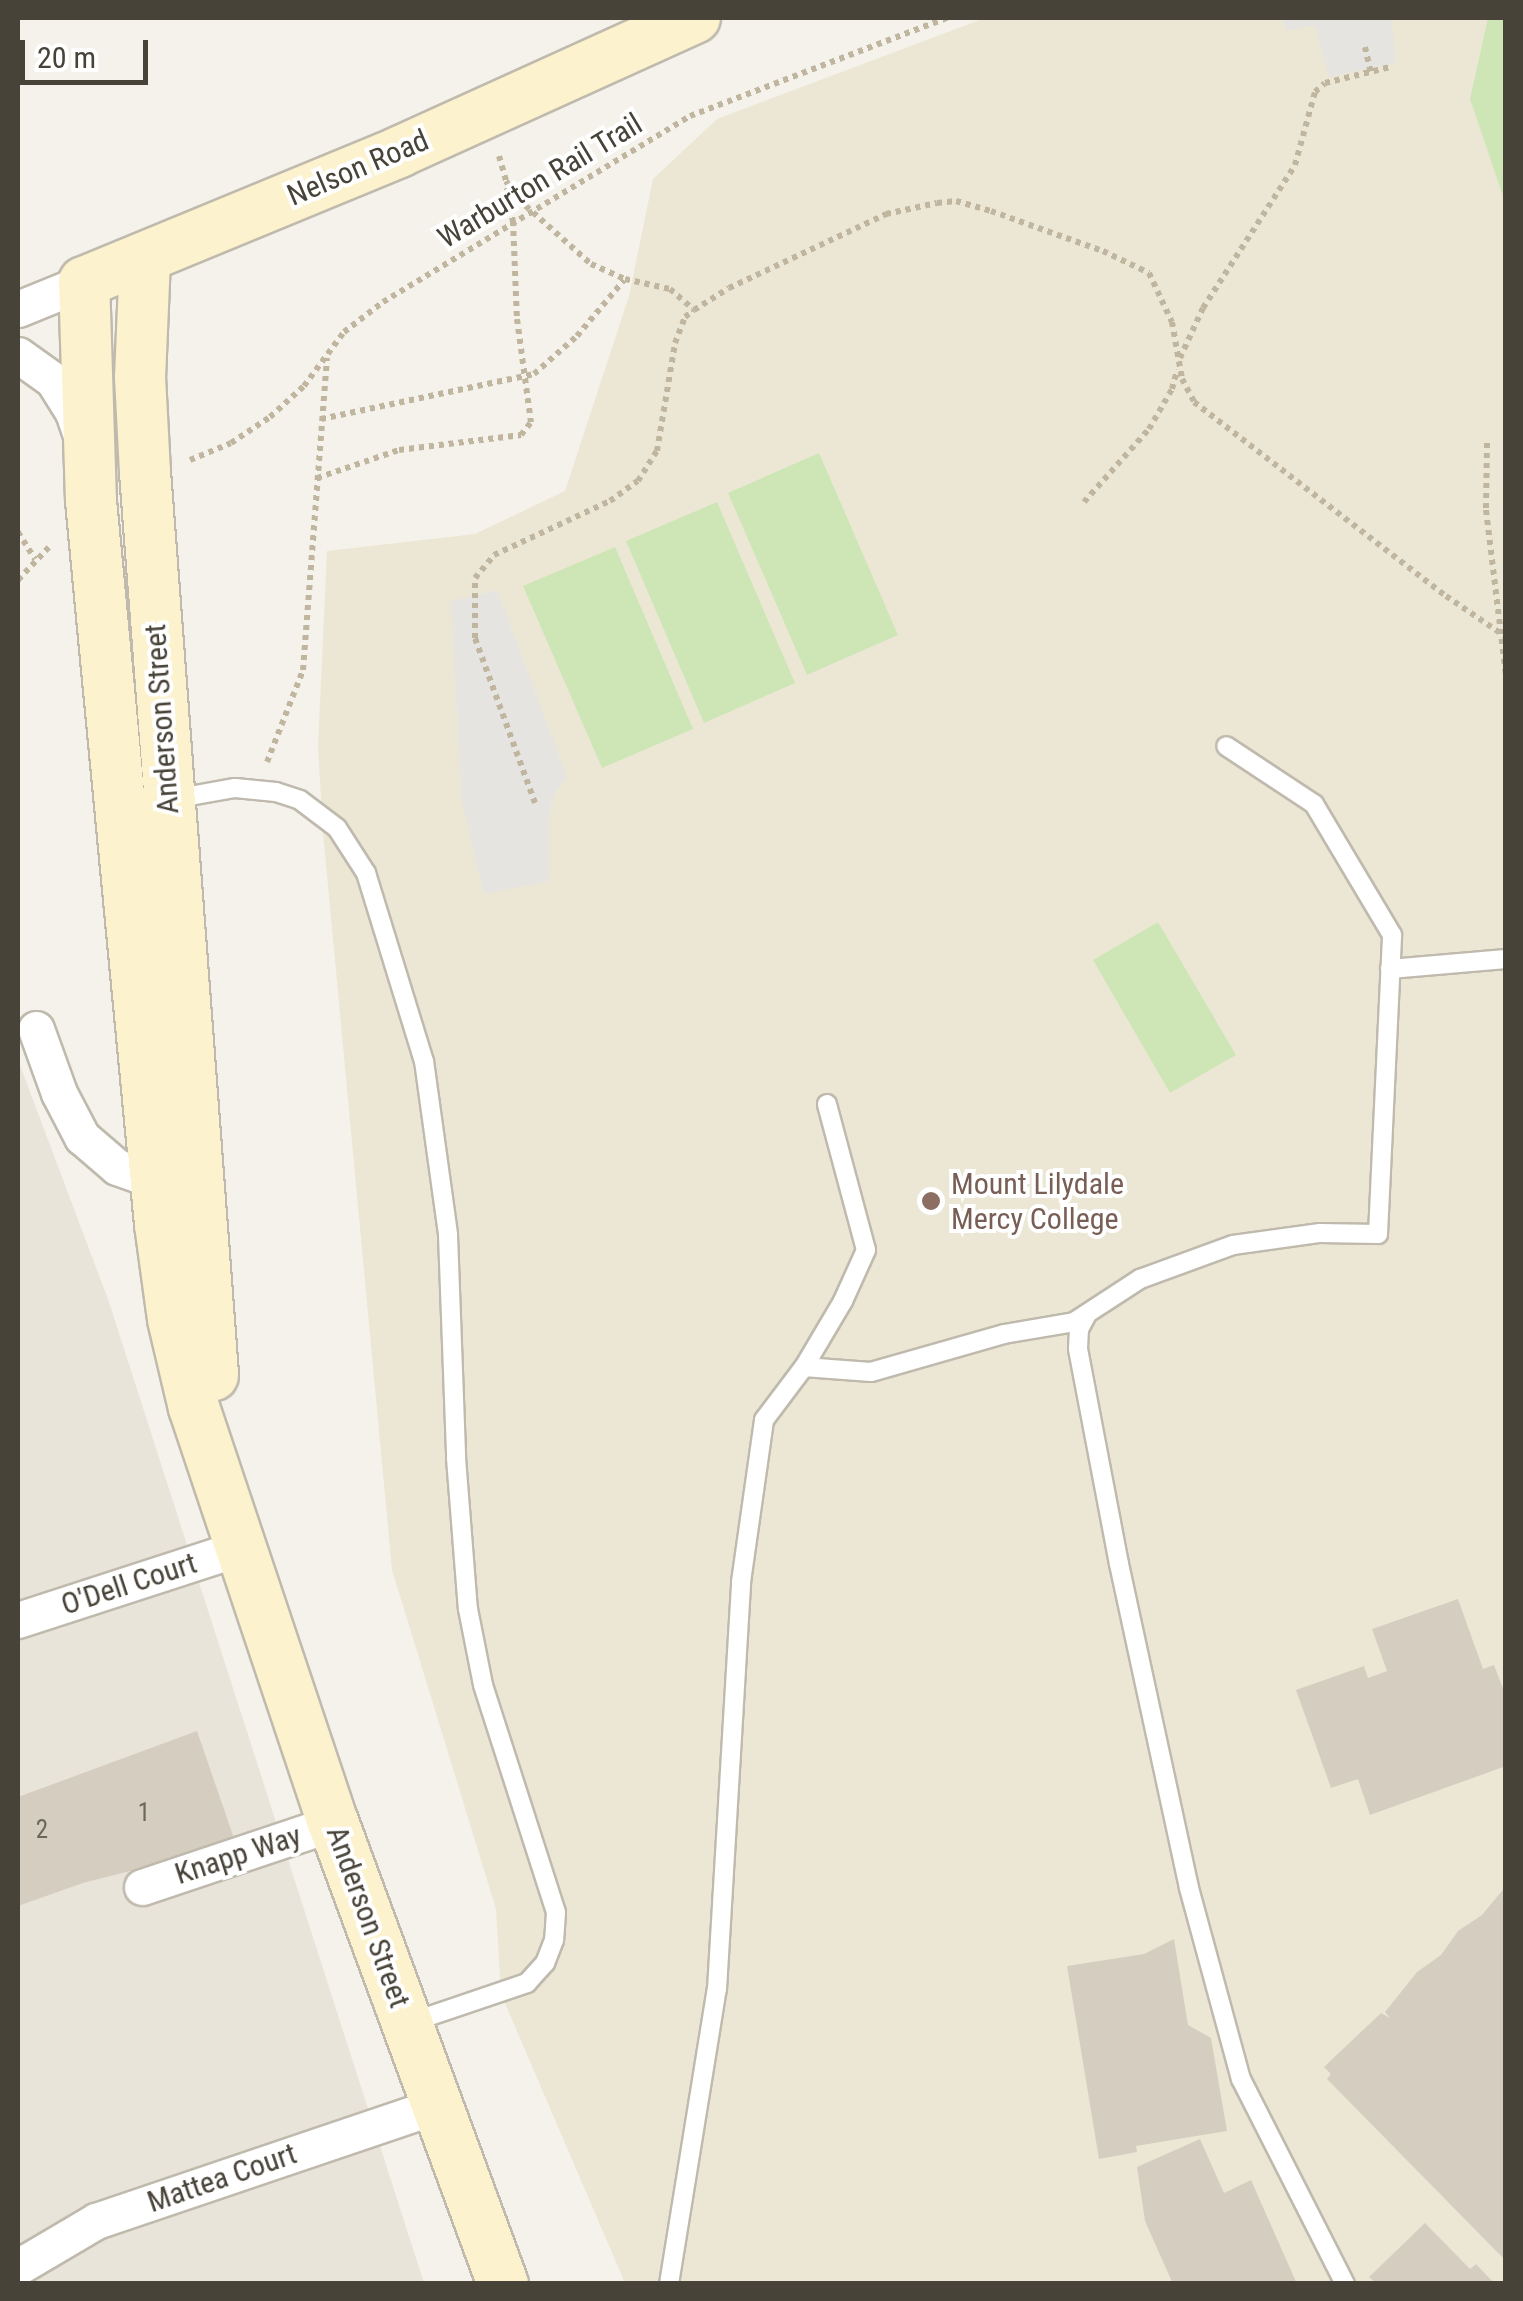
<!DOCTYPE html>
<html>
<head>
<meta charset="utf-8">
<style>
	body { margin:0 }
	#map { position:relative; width:1523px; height:2301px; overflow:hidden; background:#f4f2ea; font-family:"Roboto Condensed",sans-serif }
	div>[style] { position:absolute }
	.residential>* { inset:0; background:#e8e4d9 }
	.education>* { inset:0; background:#ece7d5 }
	.green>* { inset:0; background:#cee6b6 }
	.parking>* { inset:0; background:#e6e4e1 }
	.building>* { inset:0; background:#d5cec0 }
	.path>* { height:6px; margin-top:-3px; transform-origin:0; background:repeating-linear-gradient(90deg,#c0b69f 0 5px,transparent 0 10px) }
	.roads { filter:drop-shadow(2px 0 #bfbaad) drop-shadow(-2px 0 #bfbaad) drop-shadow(0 2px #bfbaad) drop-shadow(0 -2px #bfbaad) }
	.service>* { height:18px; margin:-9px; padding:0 9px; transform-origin:9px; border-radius:9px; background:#fff }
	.minor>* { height:35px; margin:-17.5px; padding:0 17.5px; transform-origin:17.5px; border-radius:17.5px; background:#fff }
	.secondary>* { height:50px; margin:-25px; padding:0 25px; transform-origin:25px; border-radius:25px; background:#fcf2cd }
	.path-bridge>* { height:6px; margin-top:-3px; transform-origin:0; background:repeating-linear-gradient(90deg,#c0b69f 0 5px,transparent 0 10px) }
	.dots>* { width:28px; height:28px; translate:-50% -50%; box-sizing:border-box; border:5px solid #fff; border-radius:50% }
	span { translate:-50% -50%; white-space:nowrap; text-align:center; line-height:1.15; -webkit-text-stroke:8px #fff; paint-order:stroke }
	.number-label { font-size:25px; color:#6b665b }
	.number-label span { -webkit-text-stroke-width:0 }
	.street-label { font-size:30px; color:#484339 }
	.education-label { font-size:30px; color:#785e54 }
	.left { translate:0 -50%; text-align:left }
	.frame { position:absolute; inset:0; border:20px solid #484339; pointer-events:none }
	.scale { position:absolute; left:20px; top:40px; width:128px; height:45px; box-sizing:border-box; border:5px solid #484339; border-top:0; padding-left:12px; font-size:30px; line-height:35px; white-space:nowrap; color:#484339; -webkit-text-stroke:8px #fff; paint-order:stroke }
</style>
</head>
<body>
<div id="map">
	<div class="residential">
		<div style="clip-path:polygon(18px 1060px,109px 1302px,424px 2283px,18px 2283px)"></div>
	</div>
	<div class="education">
		<div style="clip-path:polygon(985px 18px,1505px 18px,1505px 2283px,625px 2283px,501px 1994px,496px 1909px,392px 1570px,323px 832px,318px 746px,327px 551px,475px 534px,565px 491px,629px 296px,653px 179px,717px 119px)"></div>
	</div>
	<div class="green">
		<div style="clip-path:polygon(1488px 18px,1505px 18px,1505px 202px,1470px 99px)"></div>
		<div style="clip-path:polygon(819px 453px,898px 635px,807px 675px,728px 493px)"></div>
		<div style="clip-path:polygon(717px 502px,795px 683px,704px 723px,626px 541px)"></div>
		<div style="clip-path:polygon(615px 547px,693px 729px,602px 768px,523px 586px)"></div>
		<div style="clip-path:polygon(1158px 922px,1236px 1055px,1170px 1093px,1093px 960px)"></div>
	</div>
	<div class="parking">
		<div style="clip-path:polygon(1282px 18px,1392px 18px,1395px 63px,1329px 77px,1315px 25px,1286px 31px)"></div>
		<div style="clip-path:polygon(497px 590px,567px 777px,553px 796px,548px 818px,549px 881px,484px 894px,462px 802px,451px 601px)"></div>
	</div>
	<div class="building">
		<div style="clip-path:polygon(1458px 1599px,1483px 1669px,1494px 1665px,1506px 1696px,1506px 1766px,1370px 1815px,1358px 1779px,1331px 1788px,1296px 1690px,1364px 1666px,1368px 1678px,1387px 1671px,1372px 1629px)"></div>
		<div style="clip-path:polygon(197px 1731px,236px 1844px,83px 1883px,18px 1906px,18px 1797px)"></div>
		<div style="clip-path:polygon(1506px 1886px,1506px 2261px,1327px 2079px,1331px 2074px,1324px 2067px,1381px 2013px,1390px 2018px,1385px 2012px,1417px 1972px,1441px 1955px,1458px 1931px,1482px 1915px)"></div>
		<div style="clip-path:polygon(1174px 1939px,1188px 2025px,1211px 2038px,1227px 2131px,1136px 2146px,1137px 2152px,1099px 2159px,1067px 1966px,1144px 1954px)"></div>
		<div style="clip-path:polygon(1200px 2139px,1224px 2193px,1251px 2180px,1297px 2284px,1173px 2284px,1145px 2221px,1137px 2167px)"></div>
		<div style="clip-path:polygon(1425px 2223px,1470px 2269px,1476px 2264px,1495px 2284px,1377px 2284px,1369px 2277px)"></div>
	</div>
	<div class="path">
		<div style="left:1365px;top:47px;width:26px;rotate:77deg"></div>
		<div style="left:499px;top:156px;width:26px;rotate:74deg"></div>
		<div style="left:506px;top:181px;width:22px;rotate:56deg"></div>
		<div style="left:518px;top:199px;width:98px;rotate:41.7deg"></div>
		<div style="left:591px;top:264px;width:37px;rotate:24deg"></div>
		<div style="left:625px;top:279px;width:46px;rotate:12.5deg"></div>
		<div style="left:670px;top:289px;width:32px;rotate:41deg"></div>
		<div style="left:694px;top:310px;width:41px;rotate:-32.2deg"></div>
		<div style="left:729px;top:288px;width:174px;rotate:-25.2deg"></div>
		<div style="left:886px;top:214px;width:52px;rotate:-12.2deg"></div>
		<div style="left:937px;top:203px;width:19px;rotate:-6deg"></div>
		<div style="left:956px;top:201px;width:36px;rotate:16deg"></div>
		<div style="left:991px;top:211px;width:119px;rotate:19.7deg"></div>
		<div style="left:1103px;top:251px;width:51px;rotate:25.6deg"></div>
		<div style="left:1149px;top:273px;width:54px;rotate:64.9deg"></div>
		<div style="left:1172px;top:322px;width:58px;rotate:80deg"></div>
		<div style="left:1182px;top:379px;width:26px;rotate:62deg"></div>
		<div style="left:1194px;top:402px;width:318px;rotate:37.6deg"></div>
		<div style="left:1446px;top:596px;width:73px;rotate:34.3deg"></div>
		<div style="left:507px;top:188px;width:34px;rotate:80deg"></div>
		<div style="left:513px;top:221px;width:98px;rotate:87.7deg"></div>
		<div style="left:1180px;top:358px;width:55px;rotate:-65.3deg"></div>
		<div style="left:1203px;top:308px;width:170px;rotate:-57.2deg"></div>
		<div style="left:1295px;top:165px;width:76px;rotate:-74.7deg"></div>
		<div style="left:1315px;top:92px;width:13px;rotate:-42deg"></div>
		<div style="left:1325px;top:83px;width:67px;rotate:-13.8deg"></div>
		<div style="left:321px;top:419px;width:218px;rotate:-11.9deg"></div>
		<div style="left:534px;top:374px;width:57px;rotate:-41.5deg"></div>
		<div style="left:577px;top:336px;width:73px;rotate:-50deg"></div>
		<div style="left:1487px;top:443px;width:67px;rotate:90.9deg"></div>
		<div style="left:1486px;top:510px;width:166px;rotate:83.1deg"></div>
		<div style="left:190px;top:460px;width:44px;rotate:-22.5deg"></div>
		<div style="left:231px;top:443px;width:47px;rotate:-33.7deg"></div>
		<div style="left:270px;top:417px;width:46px;rotate:-42.4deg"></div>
		<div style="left:304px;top:386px;width:67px;rotate:-53.5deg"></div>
		<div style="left:344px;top:332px;width:49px;rotate:-37.6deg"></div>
		<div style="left:383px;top:302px;width:359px;rotate:-31.2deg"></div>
		<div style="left:690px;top:116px;width:275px;rotate:-20.9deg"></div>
		<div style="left:317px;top:478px;width:87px;rotate:-18.9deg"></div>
		<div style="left:399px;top:450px;width:123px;rotate:-7deg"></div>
		<div style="left:521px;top:435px;width:16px;rotate:-52deg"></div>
		<div style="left:1084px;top:502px;width:98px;rotate:-48.3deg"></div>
		<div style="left:1149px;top:429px;width:46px;rotate:-60.1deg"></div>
		<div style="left:1172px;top:389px;width:20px;rotate:-75deg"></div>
		<div style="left:18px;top:532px;width:32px;rotate:58deg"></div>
		<div style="left:18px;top:580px;width:45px;rotate:-46.8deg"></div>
		<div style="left:267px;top:762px;width:99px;rotate:-68.6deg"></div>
		<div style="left:303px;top:670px;width:313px;rotate:-85.6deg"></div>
		<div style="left:535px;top:803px;width:176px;rotate:-110deg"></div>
		<div style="left:475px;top:638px;width:60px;rotate:-90deg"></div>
		<div style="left:475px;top:578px;width:30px;rotate:-50deg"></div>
		<div style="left:494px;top:555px;width:128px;rotate:-25deg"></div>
		<div style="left:610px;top:501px;width:34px;rotate:-36deg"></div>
		<div style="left:638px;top:481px;width:36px;rotate:-58deg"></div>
		<div style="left:657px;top:451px;width:109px;rotate:-80.5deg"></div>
		<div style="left:675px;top:343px;width:28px;rotate:-69deg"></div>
		<div style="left:685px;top:317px;width:11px;rotate:-38deg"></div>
	</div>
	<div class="roads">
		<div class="service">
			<div style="left:173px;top:799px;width:63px;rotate:-10.1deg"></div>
			<div style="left:235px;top:788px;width:41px;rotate:5.6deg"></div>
			<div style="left:276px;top:792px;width:25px;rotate:18deg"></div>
			<div style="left:300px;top:800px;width:46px;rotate:37.1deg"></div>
			<div style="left:337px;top:828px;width:54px;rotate:57.2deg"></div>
			<div style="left:366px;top:873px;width:197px;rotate:72.9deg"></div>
			<div style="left:424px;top:1061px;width:176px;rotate:82.1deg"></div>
			<div style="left:448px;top:1235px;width:223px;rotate:87.9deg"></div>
			<div style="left:456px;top:1458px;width:151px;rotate:85.5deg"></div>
			<div style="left:468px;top:1609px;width:77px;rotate:78.8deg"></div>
			<div style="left:483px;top:1685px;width:239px;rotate:72.2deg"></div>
			<div style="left:556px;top:1913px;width:27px;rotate:94deg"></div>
			<div style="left:554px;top:1940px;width:25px;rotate:111deg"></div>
			<div style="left:545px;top:1963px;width:27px;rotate:132deg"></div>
			<div style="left:527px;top:1983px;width:121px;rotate:161.3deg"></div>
			<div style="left:1390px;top:969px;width:116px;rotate:-4.9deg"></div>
			<div style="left:1086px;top:1316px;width:15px;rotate:118deg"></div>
			<div style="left:1079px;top:1329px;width:20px;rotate:93deg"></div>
			<div style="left:1078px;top:1349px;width:219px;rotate:79.2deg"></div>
			<div style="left:1119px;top:1564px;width:331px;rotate:77.8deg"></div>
			<div style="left:1189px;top:1888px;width:198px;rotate:74.8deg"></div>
			<div style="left:1241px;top:2079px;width:230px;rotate:63.1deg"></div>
			<div style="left:804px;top:1367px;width:67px;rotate:4.3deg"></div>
			<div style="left:871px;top:1372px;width:138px;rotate:-15.9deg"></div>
			<div style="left:1004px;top:1334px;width:71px;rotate:-9.7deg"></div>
			<div style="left:1074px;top:1322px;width:79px;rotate:-33.1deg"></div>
			<div style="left:1140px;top:1279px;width:99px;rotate:-20.1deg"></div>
			<div style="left:1233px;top:1245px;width:88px;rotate:-7.9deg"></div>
			<div style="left:1320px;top:1233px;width:58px;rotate:1deg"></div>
			<div style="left:1378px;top:1234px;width:299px;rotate:-87.3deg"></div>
			<div style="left:1392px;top:935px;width:152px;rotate:-120.8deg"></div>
			<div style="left:1314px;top:804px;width:105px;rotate:-146.6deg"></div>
			<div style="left:669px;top:2284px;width:299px;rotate:-80.8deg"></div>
			<div style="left:717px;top:1989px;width:408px;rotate:-86.6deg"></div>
			<div style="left:741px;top:1582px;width:164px;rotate:-81.9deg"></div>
			<div style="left:764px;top:1420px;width:66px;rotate:-53deg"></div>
			<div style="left:804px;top:1367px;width:77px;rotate:-59.4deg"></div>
			<div style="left:843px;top:1301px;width:56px;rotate:-65.7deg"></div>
			<div style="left:866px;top:1250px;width:151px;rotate:-105deg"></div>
		</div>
		<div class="minor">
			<div style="left:18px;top:309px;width:71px;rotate:-22.2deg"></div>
			<div style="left:18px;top:355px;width:43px;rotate:35.5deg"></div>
			<div style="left:53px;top:380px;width:38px;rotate:58deg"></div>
			<div style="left:73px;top:412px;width:24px;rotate:71deg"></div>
			<div style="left:36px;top:1029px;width:68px;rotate:70.2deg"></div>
			<div style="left:59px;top:1093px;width:50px;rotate:62.4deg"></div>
			<div style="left:82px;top:1137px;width:46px;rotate:40.6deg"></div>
			<div style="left:117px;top:1167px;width:41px;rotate:19.7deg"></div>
			<div style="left:156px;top:1181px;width:20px;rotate:-3deg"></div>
			<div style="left:18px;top:1620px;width:233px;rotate:-18deg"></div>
			<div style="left:142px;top:1887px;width:201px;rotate:-18.5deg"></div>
			<div style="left:18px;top:2267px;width:91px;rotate:-30.5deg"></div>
			<div style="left:96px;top:2221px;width:358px;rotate:-18.7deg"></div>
		</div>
		<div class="secondary">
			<div style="left:145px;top:259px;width:118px;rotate:92.4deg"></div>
			<div style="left:140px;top:377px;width:95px;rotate:87deg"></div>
			<div style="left:145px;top:472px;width:906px;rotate:85.69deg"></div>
			<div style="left:503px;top:2284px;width:491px;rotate:-110.2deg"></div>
			<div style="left:333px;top:1823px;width:438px;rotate:-108.5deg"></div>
			<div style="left:194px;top:1408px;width:91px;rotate:-103.3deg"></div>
			<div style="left:173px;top:1319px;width:96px;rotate:-97.8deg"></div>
			<div style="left:160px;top:1224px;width:726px;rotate:-95.45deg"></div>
			<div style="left:91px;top:501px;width:219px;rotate:-91.8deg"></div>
			<div style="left:84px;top:282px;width:341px;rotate:-22.4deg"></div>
			<div style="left:399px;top:152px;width:325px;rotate:-24.4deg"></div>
		</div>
	</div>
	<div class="path-bridge">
		<div style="left:517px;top:319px;width:104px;rotate:82.3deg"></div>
	</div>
	<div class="dots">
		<div style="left:931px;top:1201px;background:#8d6e63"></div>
	</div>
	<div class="number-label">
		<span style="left:144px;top:1813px">1</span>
		<span style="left:42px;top:1830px">2</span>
	</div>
	<div class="street-label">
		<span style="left:358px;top:168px;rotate:-23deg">Nelson Road</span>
		<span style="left:540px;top:181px;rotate:-31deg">Warburton Rail Trail</span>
		<span style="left:162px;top:719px;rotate:-94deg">Anderson Street</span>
		<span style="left:129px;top:1584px;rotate:-18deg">O'Dell Court</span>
		<span style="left:238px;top:1855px;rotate:-18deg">Knapp Way</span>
		<span style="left:368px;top:1917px;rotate:70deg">Anderson Street</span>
		<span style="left:222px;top:2178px;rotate:-19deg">Mattea Court</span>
	</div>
	<div class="education-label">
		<span class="left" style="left:951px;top:1201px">Mount Lilydale<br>Mercy College</span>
	</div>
	<div class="frame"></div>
	<div class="scale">20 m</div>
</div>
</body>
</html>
